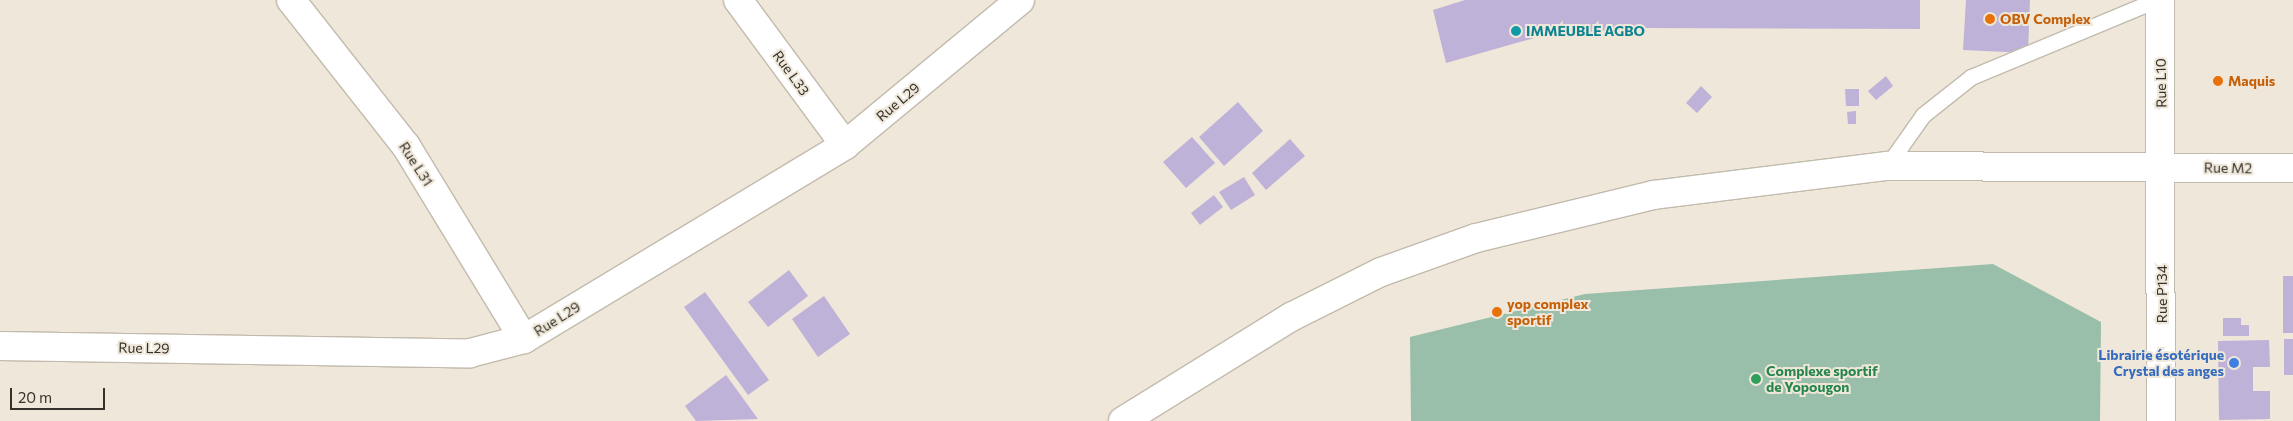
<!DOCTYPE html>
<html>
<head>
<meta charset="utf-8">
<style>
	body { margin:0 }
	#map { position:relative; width:2293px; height:421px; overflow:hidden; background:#efe7d9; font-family:Commissioner,sans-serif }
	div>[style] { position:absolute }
	.green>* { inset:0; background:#99bfaa }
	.building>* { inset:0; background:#bfb2d8 }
	.roads { filter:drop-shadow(1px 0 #c2bbad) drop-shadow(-1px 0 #c2bbad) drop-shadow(0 1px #c2bbad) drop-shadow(0 -1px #c2bbad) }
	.service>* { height:15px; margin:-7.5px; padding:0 7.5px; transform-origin:7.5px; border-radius:7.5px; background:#fff }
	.minor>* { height:28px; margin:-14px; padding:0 14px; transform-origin:14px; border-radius:14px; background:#fff }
	.tertiary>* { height:28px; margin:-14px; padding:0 14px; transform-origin:14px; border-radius:14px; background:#fff }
	.secondary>* { height:28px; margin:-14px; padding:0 14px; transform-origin:14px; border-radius:14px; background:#fff }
	.dots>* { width:14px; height:14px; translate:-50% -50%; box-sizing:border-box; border:2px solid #efe7d9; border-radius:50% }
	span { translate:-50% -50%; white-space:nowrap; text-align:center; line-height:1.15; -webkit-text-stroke:4px #efe7d9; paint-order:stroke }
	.food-label { font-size:14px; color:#c56008; font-weight:700 }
	.left { translate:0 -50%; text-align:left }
	.culture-label { font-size:14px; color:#0d838f; font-weight:700 }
	.street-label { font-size:14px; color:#35322c }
	.shop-label { font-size:14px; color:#366cbe; font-weight:700 }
	.right { translate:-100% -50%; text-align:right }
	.leisure-label { font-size:14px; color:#27864d; font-weight:700 }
	.scale { position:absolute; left:10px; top:388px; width:95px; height:22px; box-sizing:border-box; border:2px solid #35322c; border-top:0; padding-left:6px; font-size:15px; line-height:18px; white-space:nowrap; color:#35322c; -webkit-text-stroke:4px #efe7d9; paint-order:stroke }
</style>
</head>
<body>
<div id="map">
	<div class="green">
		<div style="clip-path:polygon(1993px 264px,2101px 322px,2100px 421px,1411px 421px,1410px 337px,1585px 294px)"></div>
	</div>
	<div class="building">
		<div style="clip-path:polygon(1465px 0,1920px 0,1920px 29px,1642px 28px,1545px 35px,1446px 63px,1433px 10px)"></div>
		<div style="clip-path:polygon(1966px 0,2030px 0,2028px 53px,1963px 50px)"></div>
		<div style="clip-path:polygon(1886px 76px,1893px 86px,1876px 100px,1868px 91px)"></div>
		<div style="clip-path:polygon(1701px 86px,1712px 97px,1697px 113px,1686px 103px)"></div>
		<div style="clip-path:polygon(1845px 89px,1859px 89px,1859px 106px,1846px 106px)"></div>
		<div style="clip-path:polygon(1238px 102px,1263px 131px,1224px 166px,1199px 137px)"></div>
		<div style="clip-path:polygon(1856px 111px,1856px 124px,1848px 124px,1847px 112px)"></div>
		<div style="clip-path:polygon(1192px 137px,1215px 163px,1186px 188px,1163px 162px)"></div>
		<div style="clip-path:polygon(1290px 139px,1305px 156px,1266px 190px,1252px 173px)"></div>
		<div style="clip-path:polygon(1244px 177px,1255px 195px,1231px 210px,1219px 192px)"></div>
		<div style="clip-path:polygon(1214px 195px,1223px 207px,1200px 225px,1191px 213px)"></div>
		<div style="clip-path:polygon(789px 270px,808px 296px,768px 327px,748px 302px)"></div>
		<div style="clip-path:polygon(2283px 276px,2293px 276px,2293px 333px,2283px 333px)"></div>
		<div style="clip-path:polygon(705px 292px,769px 380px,748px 395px,684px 307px)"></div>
		<div style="clip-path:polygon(824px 296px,850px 334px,818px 357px,792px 319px)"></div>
		<div style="clip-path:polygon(2223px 318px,2241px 318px,2241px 325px,2249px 325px,2249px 336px,2223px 336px)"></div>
		<div style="clip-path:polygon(2284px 339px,2293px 339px,2293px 375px,2284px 375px)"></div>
		<div style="clip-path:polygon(2269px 340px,2270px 367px,2253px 367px,2253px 391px,2270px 391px,2270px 419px,2219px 420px,2218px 341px)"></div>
		<div style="clip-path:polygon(726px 375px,758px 419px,696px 421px,685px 406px)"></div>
	</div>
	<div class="roads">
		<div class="service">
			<div style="left:1887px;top:166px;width:62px;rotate:-54.8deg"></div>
			<div style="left:1923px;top:115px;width:61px;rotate:-38.4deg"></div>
			<div style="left:1971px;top:77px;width:200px;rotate:-22.6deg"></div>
		</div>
		<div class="minor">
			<div style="left:291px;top:0;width:186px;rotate:51.8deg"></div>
			<div style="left:406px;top:146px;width:226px;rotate:58.6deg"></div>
			<div style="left:738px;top:0;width:180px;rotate:53.6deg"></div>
			<div style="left:0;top:346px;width:470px;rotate:0.9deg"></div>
			<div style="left:470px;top:353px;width:56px;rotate:-14.5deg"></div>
			<div style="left:524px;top:339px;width:375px;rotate:-31.1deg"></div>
			<div style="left:845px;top:145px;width:227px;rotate:-39.6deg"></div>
		</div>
		<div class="tertiary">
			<div style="left:2160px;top:0;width:421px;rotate:89.9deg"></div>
		</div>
		<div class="secondary">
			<div style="left:1123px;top:421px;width:198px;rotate:-31.8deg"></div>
			<div style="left:1291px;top:317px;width:101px;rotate:-26.6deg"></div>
			<div style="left:1381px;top:272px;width:101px;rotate:-19.7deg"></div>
			<div style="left:1476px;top:238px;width:183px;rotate:-13.6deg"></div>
			<div style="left:1654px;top:195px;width:235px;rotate:-7.1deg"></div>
			<div style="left:1887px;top:166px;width:406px;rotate:0.3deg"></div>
		</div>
	</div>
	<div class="dots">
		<div style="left:1990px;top:19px;background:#e8710a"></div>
		<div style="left:1516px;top:31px;background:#0f9aa8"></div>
		<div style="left:2218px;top:81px;background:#e8710a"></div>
		<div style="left:1497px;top:312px;background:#e8710a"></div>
		<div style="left:2234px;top:363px;background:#3f7fe0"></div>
		<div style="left:1756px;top:379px;background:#2e9e5b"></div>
	</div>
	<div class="food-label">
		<span class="left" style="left:2000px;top:19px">OBV Complex</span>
		<span class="left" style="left:2228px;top:81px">Maquis</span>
		<span class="left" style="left:1507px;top:312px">yop complex<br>sportif</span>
	</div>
	<div class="culture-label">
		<span class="left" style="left:1526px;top:31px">IMMEUBLE AGBO</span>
	</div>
	<div class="street-label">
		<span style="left:791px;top:73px;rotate:54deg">Rue L33</span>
		<span style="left:2161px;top:83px;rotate:-91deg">Rue L10</span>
		<span style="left:898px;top:102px;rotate:-40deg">Rue L29</span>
		<span style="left:416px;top:164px;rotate:57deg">Rue L31</span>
		<span style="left:2228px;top:168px;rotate:1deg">Rue M2</span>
		<span style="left:2162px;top:294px;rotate:-90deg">Rue P134</span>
		<span style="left:557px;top:319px;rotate:-32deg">Rue L29</span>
		<span style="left:144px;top:348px;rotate:1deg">Rue L29</span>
	</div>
	<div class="shop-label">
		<span class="right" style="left:2224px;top:363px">Librairie ésotérique<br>Crystal des anges</span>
	</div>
	<div class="leisure-label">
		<span class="left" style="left:1766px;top:379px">Complexe sportif<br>de Yopougon</span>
	</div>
	<div class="scale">20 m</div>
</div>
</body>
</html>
